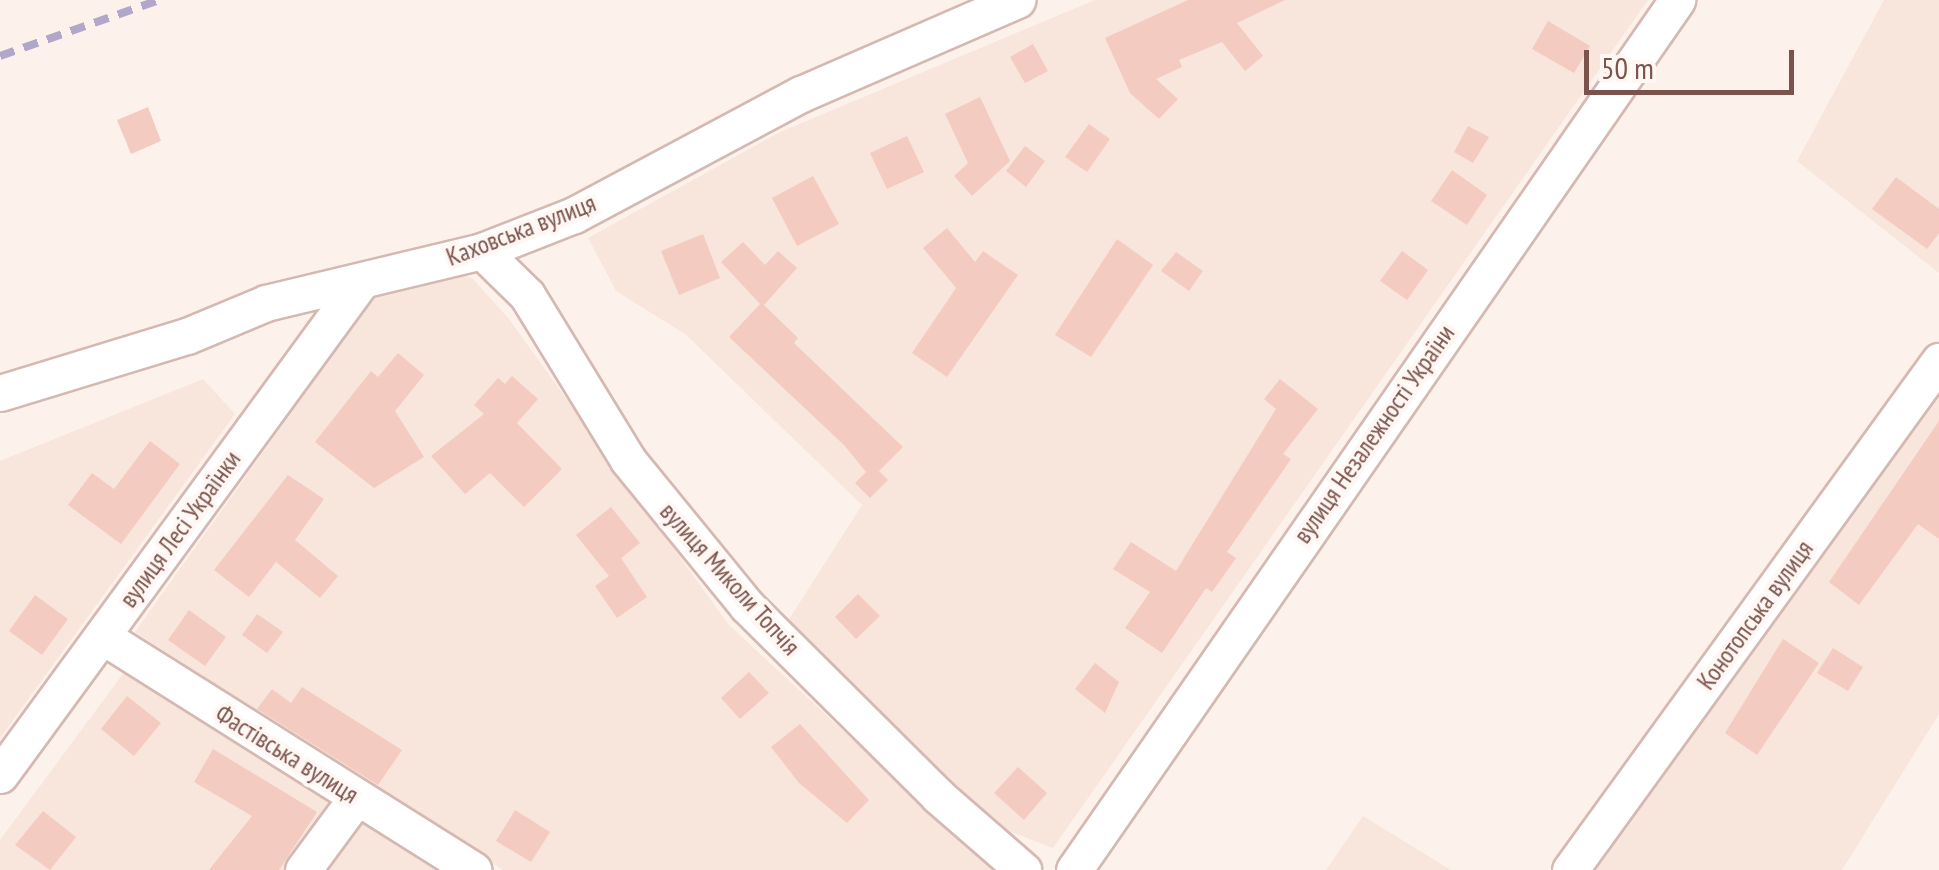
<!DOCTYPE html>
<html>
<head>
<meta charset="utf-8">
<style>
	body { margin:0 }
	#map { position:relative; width:1939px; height:870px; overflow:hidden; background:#fdf2eb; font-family:"PT Sans Narrow",sans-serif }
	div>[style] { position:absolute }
	.residential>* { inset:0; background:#f8e5dc }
	.building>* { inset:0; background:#f4cbc1 }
	.roads { filter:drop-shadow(2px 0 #d4b9b2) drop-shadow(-2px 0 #d4b9b2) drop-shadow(0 2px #d4b9b2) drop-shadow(0 -2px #d4b9b2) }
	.minor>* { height:35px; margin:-17.5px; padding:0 17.5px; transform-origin:17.5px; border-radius:17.5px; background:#fff }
	.rail>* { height:8px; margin-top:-4px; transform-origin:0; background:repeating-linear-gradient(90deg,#b2a7ca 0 15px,transparent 0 25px) }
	span { translate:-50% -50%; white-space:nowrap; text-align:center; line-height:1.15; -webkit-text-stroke:8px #fff7f3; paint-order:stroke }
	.street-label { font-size:25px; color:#7b524c }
	.scale { position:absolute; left:1584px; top:50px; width:210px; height:45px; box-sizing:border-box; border:5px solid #7b524c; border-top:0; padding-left:12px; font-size:30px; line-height:35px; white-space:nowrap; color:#7b524c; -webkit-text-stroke:8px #fff7f3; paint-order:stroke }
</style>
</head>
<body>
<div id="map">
	<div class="residential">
		<div style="clip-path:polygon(1095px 0,1648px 0,1053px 848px,996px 826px,786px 624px,862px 505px,685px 334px,616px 291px,588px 238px,780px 132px)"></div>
		<div style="clip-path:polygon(1884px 0,1939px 0,1939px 273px,1797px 161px)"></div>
		<div style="clip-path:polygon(454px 270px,473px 279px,509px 319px,728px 624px,993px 870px,503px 870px,135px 632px,375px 295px)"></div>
		<div style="clip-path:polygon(203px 379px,235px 414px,0 738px,0 461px)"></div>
		<div style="clip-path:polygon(1939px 392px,1939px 714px,1842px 870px,1596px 870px)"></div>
		<div style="clip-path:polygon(125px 671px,333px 805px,284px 870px,0 870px,0 840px)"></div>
		<div style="clip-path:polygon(1363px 816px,1451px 870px,1326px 870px)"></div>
		<div style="clip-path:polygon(356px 817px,442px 870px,318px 870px)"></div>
	</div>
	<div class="building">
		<div style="clip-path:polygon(1188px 0,1285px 0,1237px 23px,1263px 56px,1245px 71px,1222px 42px,1179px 60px,1182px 67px,1156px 79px,1178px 99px,1159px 119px,1130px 93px,1105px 38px)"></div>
		<div style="clip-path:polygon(1548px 21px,1590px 46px,1574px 73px,1532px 49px)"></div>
		<div style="clip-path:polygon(1033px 44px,1048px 71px,1025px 83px,1010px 57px)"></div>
		<div style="clip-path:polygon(980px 97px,1010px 161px,972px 196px,954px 176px,968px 163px,945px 114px)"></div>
		<div style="clip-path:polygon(148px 107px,161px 141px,131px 154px,117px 120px)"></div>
		<div style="clip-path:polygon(1089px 124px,1110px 139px,1087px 172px,1065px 157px)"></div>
		<div style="clip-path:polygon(1468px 126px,1489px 137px,1473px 163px,1454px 152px)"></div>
		<div style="clip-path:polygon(907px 136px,924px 172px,887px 189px,870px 153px)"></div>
		<div style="clip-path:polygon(1025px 146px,1045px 161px,1026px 187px,1006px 171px)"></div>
		<div style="clip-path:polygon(1452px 170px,1487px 195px,1467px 225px,1431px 201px)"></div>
		<div style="clip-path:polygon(813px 176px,839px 224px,797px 246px,772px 198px)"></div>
		<div style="clip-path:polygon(1896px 177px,1939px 209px,1939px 233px,1927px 249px,1872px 209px)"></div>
		<div style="clip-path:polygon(947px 228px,975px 262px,983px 251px,1018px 275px,947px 377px,912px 353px,956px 288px,923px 248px)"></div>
		<div style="clip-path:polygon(703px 234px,720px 278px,679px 295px,661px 251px)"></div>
		<div style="clip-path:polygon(1117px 239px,1153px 265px,1091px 357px,1055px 335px)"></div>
		<div style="clip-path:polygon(743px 242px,765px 265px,778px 251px,797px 268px,764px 305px,798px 338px,794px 343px,903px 447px,879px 471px,888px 480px,870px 498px,855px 483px,866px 472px,844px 445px,729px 337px,760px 304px,721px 262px)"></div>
		<div style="clip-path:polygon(1402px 251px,1428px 270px,1407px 300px,1380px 281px)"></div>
		<div style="clip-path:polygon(1176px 252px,1203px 271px,1189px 291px,1161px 271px)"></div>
		<div style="clip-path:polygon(398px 353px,424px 375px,395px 411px,424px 457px,374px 488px,315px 442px,371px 371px,378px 377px)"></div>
		<div style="clip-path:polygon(512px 376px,538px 399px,517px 423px,562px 469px,524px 507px,490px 473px,465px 494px,431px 456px,484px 414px,474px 405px,498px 378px,505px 384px)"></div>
		<div style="clip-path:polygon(1280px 379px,1318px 409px,1283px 454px,1291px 459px,1227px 552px,1236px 558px,1212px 592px,1206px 588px,1162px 653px,1125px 628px,1150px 592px,1113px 569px,1131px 542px,1176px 571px,1276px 409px,1264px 399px)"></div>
		<div style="clip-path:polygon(1939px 421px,1939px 539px,1918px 524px,1859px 605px,1829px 582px)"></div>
		<div style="clip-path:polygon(150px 441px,180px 464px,121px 544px,68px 505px,92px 473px,114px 489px)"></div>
		<div style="clip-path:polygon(288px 475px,324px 499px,295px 540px,338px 576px,320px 598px,276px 562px,249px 597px,214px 570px)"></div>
		<div style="clip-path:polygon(611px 507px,640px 543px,621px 558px,647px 597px,617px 618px,595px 586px,609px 576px,576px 535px)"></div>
		<div style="clip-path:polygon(858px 594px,880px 616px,856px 639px,835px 617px)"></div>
		<div style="clip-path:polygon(35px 595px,68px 619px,42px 655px,9px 631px)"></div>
		<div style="clip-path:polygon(189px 610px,226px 637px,205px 666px,168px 640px)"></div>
		<div style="clip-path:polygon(257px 614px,283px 632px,267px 653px,242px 635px)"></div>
		<div style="clip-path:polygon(1783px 639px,1819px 663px,1757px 755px,1725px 733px)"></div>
		<div style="clip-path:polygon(1833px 648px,1863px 667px,1848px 691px,1817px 673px)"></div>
		<div style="clip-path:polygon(1095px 663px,1119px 682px,1105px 713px,1075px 689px)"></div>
		<div style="clip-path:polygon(749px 672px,769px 693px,740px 719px,721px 698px)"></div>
		<div style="clip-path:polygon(302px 687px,402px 750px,378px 785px,257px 709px,272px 689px,291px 703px)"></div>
		<div style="clip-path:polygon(127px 696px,161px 723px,134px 756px,101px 729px)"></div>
		<div style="clip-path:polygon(800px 724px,869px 800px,847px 823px,799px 783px,771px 747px)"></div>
		<div style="clip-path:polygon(213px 749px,317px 812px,279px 870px,209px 870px,252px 816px,194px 782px)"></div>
		<div style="clip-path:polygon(1018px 767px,1047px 793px,1024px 820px,994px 793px)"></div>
		<div style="clip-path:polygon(515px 810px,550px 832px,531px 862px,496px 841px)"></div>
		<div style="clip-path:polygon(43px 811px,76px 837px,50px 870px,15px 845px)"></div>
	</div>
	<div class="roads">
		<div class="minor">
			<div style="left:482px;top:251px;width:63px;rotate:44.4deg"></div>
			<div style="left:527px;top:295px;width:193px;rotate:58.5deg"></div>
			<div style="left:628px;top:460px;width:188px;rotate:50.8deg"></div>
			<div style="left:747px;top:606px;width:269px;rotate:44.8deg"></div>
			<div style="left:938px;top:796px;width:113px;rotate:41deg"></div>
			<div style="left:0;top:393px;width:195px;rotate:-17deg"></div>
			<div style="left:187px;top:336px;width:86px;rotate:-22.7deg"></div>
			<div style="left:266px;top:303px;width:222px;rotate:-13.5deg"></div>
			<div style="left:482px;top:251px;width:99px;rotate:-21.4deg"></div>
			<div style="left:574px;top:215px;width:257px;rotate:-28.1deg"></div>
			<div style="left:801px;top:94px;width:236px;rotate:-23.5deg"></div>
			<div style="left:102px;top:636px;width:439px;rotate:32.2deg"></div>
			<div style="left:0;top:775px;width:610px;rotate:-53.81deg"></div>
			<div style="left:303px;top:870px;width:89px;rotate:-53.6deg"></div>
			<div style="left:1074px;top:870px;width:1059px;rotate:-55.27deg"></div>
			<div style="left:1570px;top:870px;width:629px;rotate:-54.06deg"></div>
		</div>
	</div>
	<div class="rail">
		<div style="left:0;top:56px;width:169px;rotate:-19.4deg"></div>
	</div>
	<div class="street-label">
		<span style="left:521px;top:230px;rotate:-21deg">Каховська вулиця</span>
		<span style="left:1374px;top:434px;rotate:-55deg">вулиця Незалежності України</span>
		<span style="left:180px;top:529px;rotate:-54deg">вулиця Лесі Українки</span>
		<span style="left:730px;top:579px;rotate:48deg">вулиця Миколи Топчія</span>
		<span style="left:1755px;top:615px;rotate:-54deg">Конотопська вулиця</span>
		<span style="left:287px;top:754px;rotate:32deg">Фастівська вулиця</span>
	</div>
	<div class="scale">50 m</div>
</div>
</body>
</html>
